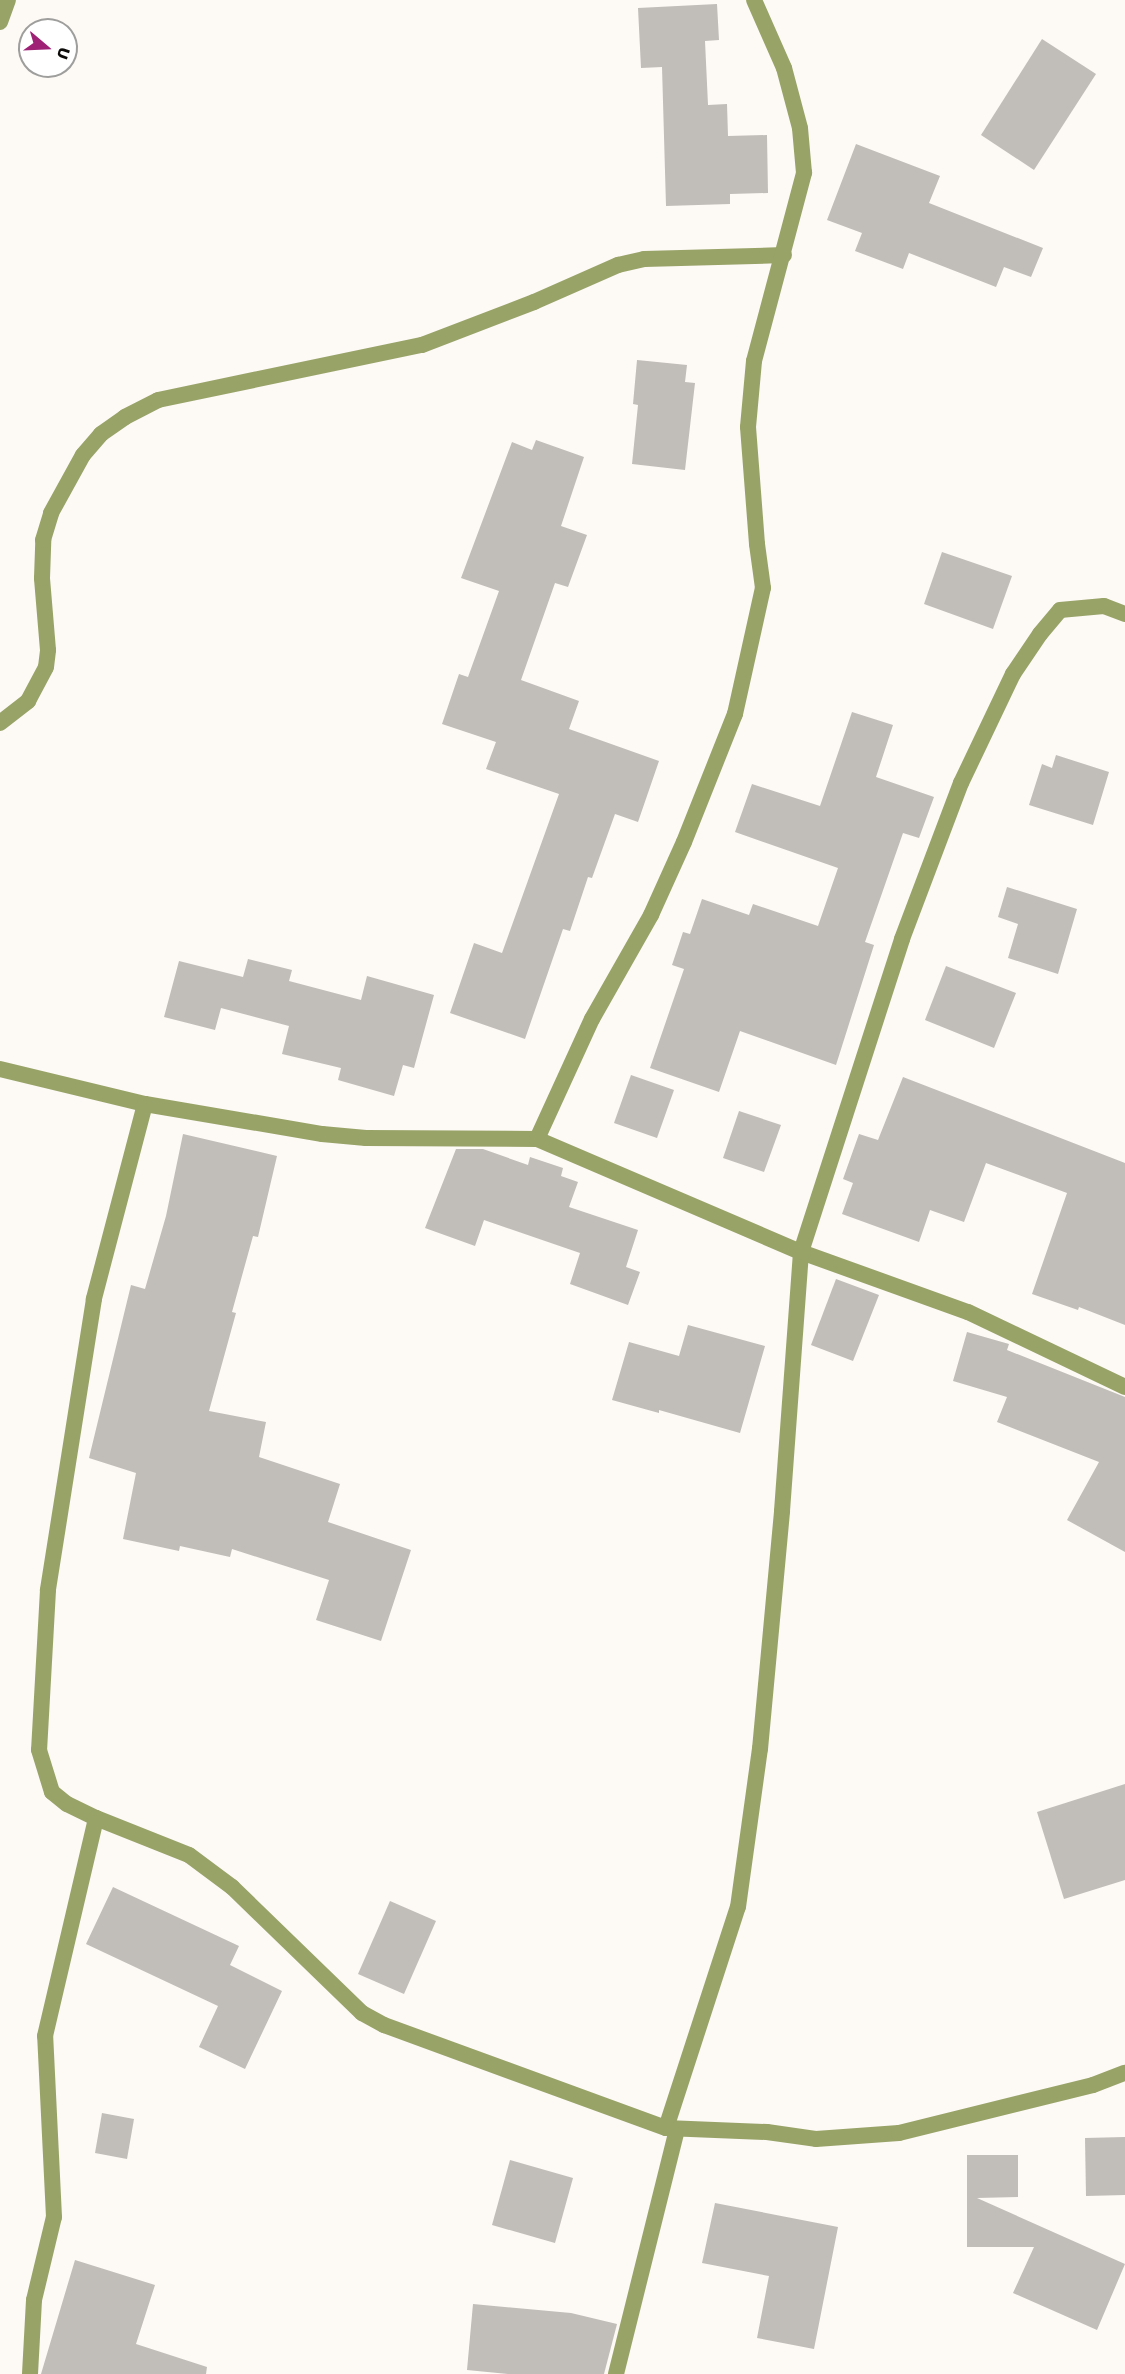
<!DOCTYPE html>
<html>
<head>
<meta charset="utf-8">
<style>
	body { margin:0 }
	#map { position:relative; width:1125px; height:2374px; overflow:hidden; background:#fdf9f5; font-family:"Work Sans",sans-serif }
	div>[style] { position:absolute }
	.building>* { inset:0; background:#c1bdb9 }
	.minor>* { height:16px; margin:-8px; padding:0 8px; transform-origin:8px; border-radius:8px; background:#98a368 }
	span { translate:-50% -50%; white-space:nowrap; text-align:center; line-height:1.15; -webkit-text-stroke:4.5px #fff; paint-order:stroke }
	.north { position:absolute; left:18px; top:18px; width:60px; height:60px; box-sizing:border-box; background:#fff; border:2px solid #9e9e9d; border-radius:50%; rotate:109deg; font-size:16px; font-weight:700; line-height:24px; text-align:center; color:#0d0c0b }
	.north::after { content:''; display:block; margin:auto; width:21px; height:27px; background:#9e2176; clip-path:polygon(50% 0,100% 100%,50% 72%,0 100%) }
</style>
</head>
<body>
<div id="map">
	<div class="building">
		<div style="clip-path:polygon(717px 4px,719px 40px,705px 41px,708px 105px,727px 104px,728px 136px,767px 135px,768px 193px,730px 194px,730px 204px,666px 206px,662px 67px,641px 68px,638px 8px)"></div>
		<div style="clip-path:polygon(1042px 39px,1096px 74px,1034px 170px,981px 135px)"></div>
		<div style="clip-path:polygon(856px 144px,940px 176px,929px 203px,1043px 248px,1031px 277px,1004px 267px,996px 287px,909px 253px,903px 269px,855px 251px,862px 233px,827px 220px)"></div>
		<div style="clip-path:polygon(637px 360px,687px 365px,685px 382px,695px 383px,685px 470px,632px 464px,638px 405px,633px 404px)"></div>
		<div style="clip-path:polygon(536px 440px,584px 457px,561px 526px,587px 535px,568px 587px,555px 583px,521px 680px,579px 701px,569px 729px,659px 761px,638px 822px,615px 814px,592px 878px,588px 877px,570px 931px,563px 929px,525px 1039px,450px 1013px,474px 943px,502px 953px,559px 794px,486px 769px,496px 742px,442px 724px,459px 674px,468px 677px,499px 591px,461px 578px,512px 442px,532px 450px)"></div>
		<div style="clip-path:polygon(942px 552px,1012px 576px,993px 629px,924px 604px)"></div>
		<div style="clip-path:polygon(852px 712px,893px 725px,876px 777px,934px 797px,919px 838px,903px 833px,865px 942px,874px 945px,836px 1065px,740px 1031px,719px 1092px,650px 1068px,684px 969px,672px 965px,683px 932px,690px 934px,702px 899px,749px 915px,753px 904px,818px 926px,838px 868px,735px 832px,752px 784px,820px 806px)"></div>
		<div style="clip-path:polygon(1056px 755px,1109px 772px,1093px 825px,1029px 805px,1042px 764px,1052px 768px)"></div>
		<div style="clip-path:polygon(1007px 887px,1077px 909px,1058px 974px,1008px 958px,1018px 924px,998px 917px)"></div>
		<div style="clip-path:polygon(248px 959px,292px 970px,289px 981px,361px 1000px,367px 976px,434px 995px,414px 1068px,403px 1065px,394px 1096px,338px 1080px,341px 1068px,282px 1054px,289px 1026px,221px 1008px,215px 1030px,164px 1017px,179px 961px,243px 977px)"></div>
		<div style="clip-path:polygon(946px 966px,1016px 993px,994px 1048px,925px 1020px)"></div>
		<div style="clip-path:polygon(631px 1075px,674px 1090px,657px 1138px,614px 1123px)"></div>
		<div style="clip-path:polygon(903px 1077px,1125px 1163px,1125px 1325px,1079px 1307px,1078px 1310px,1032px 1294px,1067px 1193px,986px 1163px,964px 1222px,930px 1210px,919px 1242px,842px 1214px,853px 1183px,843px 1179px,859px 1134px,878px 1140px)"></div>
		<div style="clip-path:polygon(739px 1111px,781px 1125px,764px 1172px,723px 1158px)"></div>
		<div style="clip-path:polygon(183px 1134px,277px 1156px,258px 1237px,253px 1236px,232px 1312px,236px 1313px,209px 1411px,266px 1422px,259px 1457px,340px 1484px,328px 1522px,411px 1550px,381px 1641px,316px 1620px,329px 1580px,232px 1549px,230px 1557px,180px 1546px,179px 1551px,123px 1539px,136px 1473px,89px 1458px,131px 1285px,145px 1289px,166px 1216px)"></div>
		<div style="clip-path:polygon(456px 1149px,483px 1149px,528px 1165px,530px 1157px,563px 1168px,561px 1176px,578px 1182px,569px 1207px,638px 1230px,626px 1267px,640px 1272px,628px 1305px,570px 1284px,580px 1253px,484px 1220px,475px 1246px,425px 1228px)"></div>
		<div style="clip-path:polygon(836px 1279px,879px 1295px,853px 1361px,811px 1345px)"></div>
		<div style="clip-path:polygon(688px 1325px,765px 1346px,740px 1433px,659px 1410px,659px 1413px,612px 1400px,629px 1342px,679px 1356px)"></div>
		<div style="clip-path:polygon(967px 1332px,1009px 1344px,1007px 1350px,1125px 1397px,1125px 1552px,1067px 1520px,1099px 1462px,997px 1422px,1007px 1397px,953px 1381px)"></div>
		<div style="clip-path:polygon(1125px 1784px,1125px 1880px,1064px 1899px,1037px 1812px)"></div>
		<div style="clip-path:polygon(113px 1887px,239px 1946px,230px 1965px,282px 1991px,245px 2069px,199px 2047px,218px 2006px,86px 1944px)"></div>
		<div style="clip-path:polygon(390px 1901px,436px 1921px,404px 1994px,358px 1974px)"></div>
		<div style="clip-path:polygon(102px 2113px,134px 2119px,127px 2159px,95px 2153px)"></div>
		<div style="clip-path:polygon(1125px 2137px,1125px 2195px,1086px 2196px,1085px 2138px)"></div>
		<div style="clip-path:polygon(967px 2155px,1018px 2155px,1018px 2197px,977px 2198px,1125px 2264px,1097px 2330px,1013px 2293px,1034px 2247px,967px 2247px)"></div>
		<div style="clip-path:polygon(510px 2160px,573px 2178px,555px 2243px,492px 2225px)"></div>
		<div style="clip-path:polygon(715px 2203px,838px 2227px,814px 2349px,757px 2338px,769px 2276px,702px 2263px)"></div>
		<div style="clip-path:polygon(75px 2260px,155px 2285px,136px 2344px,207px 2367px,206px 2374px,41px 2374px)"></div>
		<div style="clip-path:polygon(473px 2304px,571px 2313px,617px 2324px,604px 2374px,508px 2374px,467px 2370px)"></div>
	</div>
	<div class="minor">
		<div style="left:0;top:22px;width:23px;rotate:-70deg"></div>
		<div style="left:0;top:723px;width:36px;rotate:-38deg"></div>
		<div style="left:28px;top:701px;width:38px;rotate:-62deg"></div>
		<div style="left:46px;top:667px;width:17px;rotate:-83deg"></div>
		<div style="left:48px;top:650px;width:72px;rotate:-94.8deg"></div>
		<div style="left:42px;top:578px;width:38px;rotate:-88deg"></div>
		<div style="left:43px;top:540px;width:28px;rotate:-73deg"></div>
		<div style="left:51px;top:513px;width:66px;rotate:-61.1deg"></div>
		<div style="left:83px;top:455px;width:28px;rotate:-49deg"></div>
		<div style="left:101px;top:434px;width:29px;rotate:-35deg"></div>
		<div style="left:125px;top:417px;width:37px;rotate:-27deg"></div>
		<div style="left:158px;top:400px;width:270px;rotate:-11.8deg"></div>
		<div style="left:422px;top:345px;width:120px;rotate:-21deg"></div>
		<div style="left:534px;top:302px;width:92px;rotate:-23.8deg"></div>
		<div style="left:618px;top:265px;width:27px;rotate:-13deg"></div>
		<div style="left:644px;top:259px;width:140px;rotate:-1.6deg"></div>
		<div style="left:0;top:1069px;width:149px;rotate:13.6deg"></div>
		<div style="left:145px;top:1104px;width:180px;rotate:9.6deg"></div>
		<div style="left:322px;top:1134px;width:44px;rotate:5.2deg"></div>
		<div style="left:366px;top:1138px;width:171px;rotate:0.3deg"></div>
		<div style="left:537px;top:1139px;width:287px;rotate:23.2deg"></div>
		<div style="left:801px;top:1252px;width:177px;rotate:19.8deg"></div>
		<div style="left:968px;top:1312px;width:174px;rotate:25.5deg"></div>
		<div style="left:145px;top:1104px;width:202px;rotate:104.7deg"></div>
		<div style="left:94px;top:1299px;width:295px;rotate:99deg"></div>
		<div style="left:48px;top:1590px;width:160px;rotate:93.2deg"></div>
		<div style="left:39px;top:1750px;width:44px;rotate:72.8deg"></div>
		<div style="left:52px;top:1792px;width:19px;rotate:39deg"></div>
		<div style="left:67px;top:1804px;width:32px;rotate:26deg"></div>
		<div style="left:96px;top:1818px;width:100px;rotate:21.7deg"></div>
		<div style="left:189px;top:1855px;width:54px;rotate:36.7deg"></div>
		<div style="left:232px;top:1887px;width:181px;rotate:44.1deg"></div>
		<div style="left:362px;top:2013px;width:25px;rotate:29deg"></div>
		<div style="left:384px;top:2025px;width:300px;rotate:20.1deg"></div>
		<div style="left:666px;top:2128px;width:101px;rotate:2.3deg"></div>
		<div style="left:767px;top:2132px;width:49px;rotate:8.1deg"></div>
		<div style="left:816px;top:2139px;width:83px;rotate:-4.1deg"></div>
		<div style="left:899px;top:2133px;width:200px;rotate:-13.9deg"></div>
		<div style="left:1093px;top:2085px;width:34px;rotate:-21deg"></div>
		<div style="left:537px;top:1139px;width:132px;rotate:-65.4deg"></div>
		<div style="left:592px;top:1019px;width:120px;rotate:-60.4deg"></div>
		<div style="left:651px;top:915px;width:80px;rotate:-65.7deg"></div>
		<div style="left:684px;top:842px;width:138px;rotate:-68.3deg"></div>
		<div style="left:735px;top:714px;width:129px;rotate:-77.5deg"></div>
		<div style="left:763px;top:588px;width:44px;rotate:-97.8deg"></div>
		<div style="left:757px;top:544px;width:117px;rotate:-94.4deg"></div>
		<div style="left:748px;top:427px;width:66px;rotate:-84.8deg"></div>
		<div style="left:754px;top:361px;width:195px;rotate:-75.1deg"></div>
		<div style="left:804px;top:173px;width:45px;rotate:-95.1deg"></div>
		<div style="left:800px;top:128px;width:62px;rotate:-104.9deg"></div>
		<div style="left:784px;top:68px;width:74px;rotate:-113.8deg"></div>
		<div style="left:666px;top:2128px;width:232px;rotate:-72deg"></div>
		<div style="left:738px;top:1907px;width:160px;rotate:-82.1deg"></div>
		<div style="left:760px;top:1749px;width:239px;rotate:-84.7deg"></div>
		<div style="left:782px;top:1511px;width:260px;rotate:-85.8deg"></div>
		<div style="left:801px;top:1252px;width:329px;rotate:-72.1deg"></div>
		<div style="left:902px;top:939px;width:167px;rotate:-69.3deg"></div>
		<div style="left:961px;top:783px;width:121px;rotate:-64.5deg"></div>
		<div style="left:1013px;top:674px;width:48px;rotate:-56deg"></div>
		<div style="left:1040px;top:634px;width:31px;rotate:-50deg"></div>
		<div style="left:1060px;top:610px;width:44px;rotate:-5.2deg"></div>
		<div style="left:1104px;top:606px;width:22px;rotate:21deg"></div>
		<div style="left:30px;top:2374px;width:74px;rotate:-86.9deg"></div>
		<div style="left:34px;top:2300px;width:85px;rotate:-76.5deg"></div>
		<div style="left:54px;top:2217px;width:181px;rotate:-92.8deg"></div>
		<div style="left:45px;top:2036px;width:224px;rotate:-76.8deg"></div>
		<div style="left:616px;top:2374px;width:252px;rotate:-76deg"></div>
	</div>
	<div class="north">U</div>
</div>
</body>
</html>
